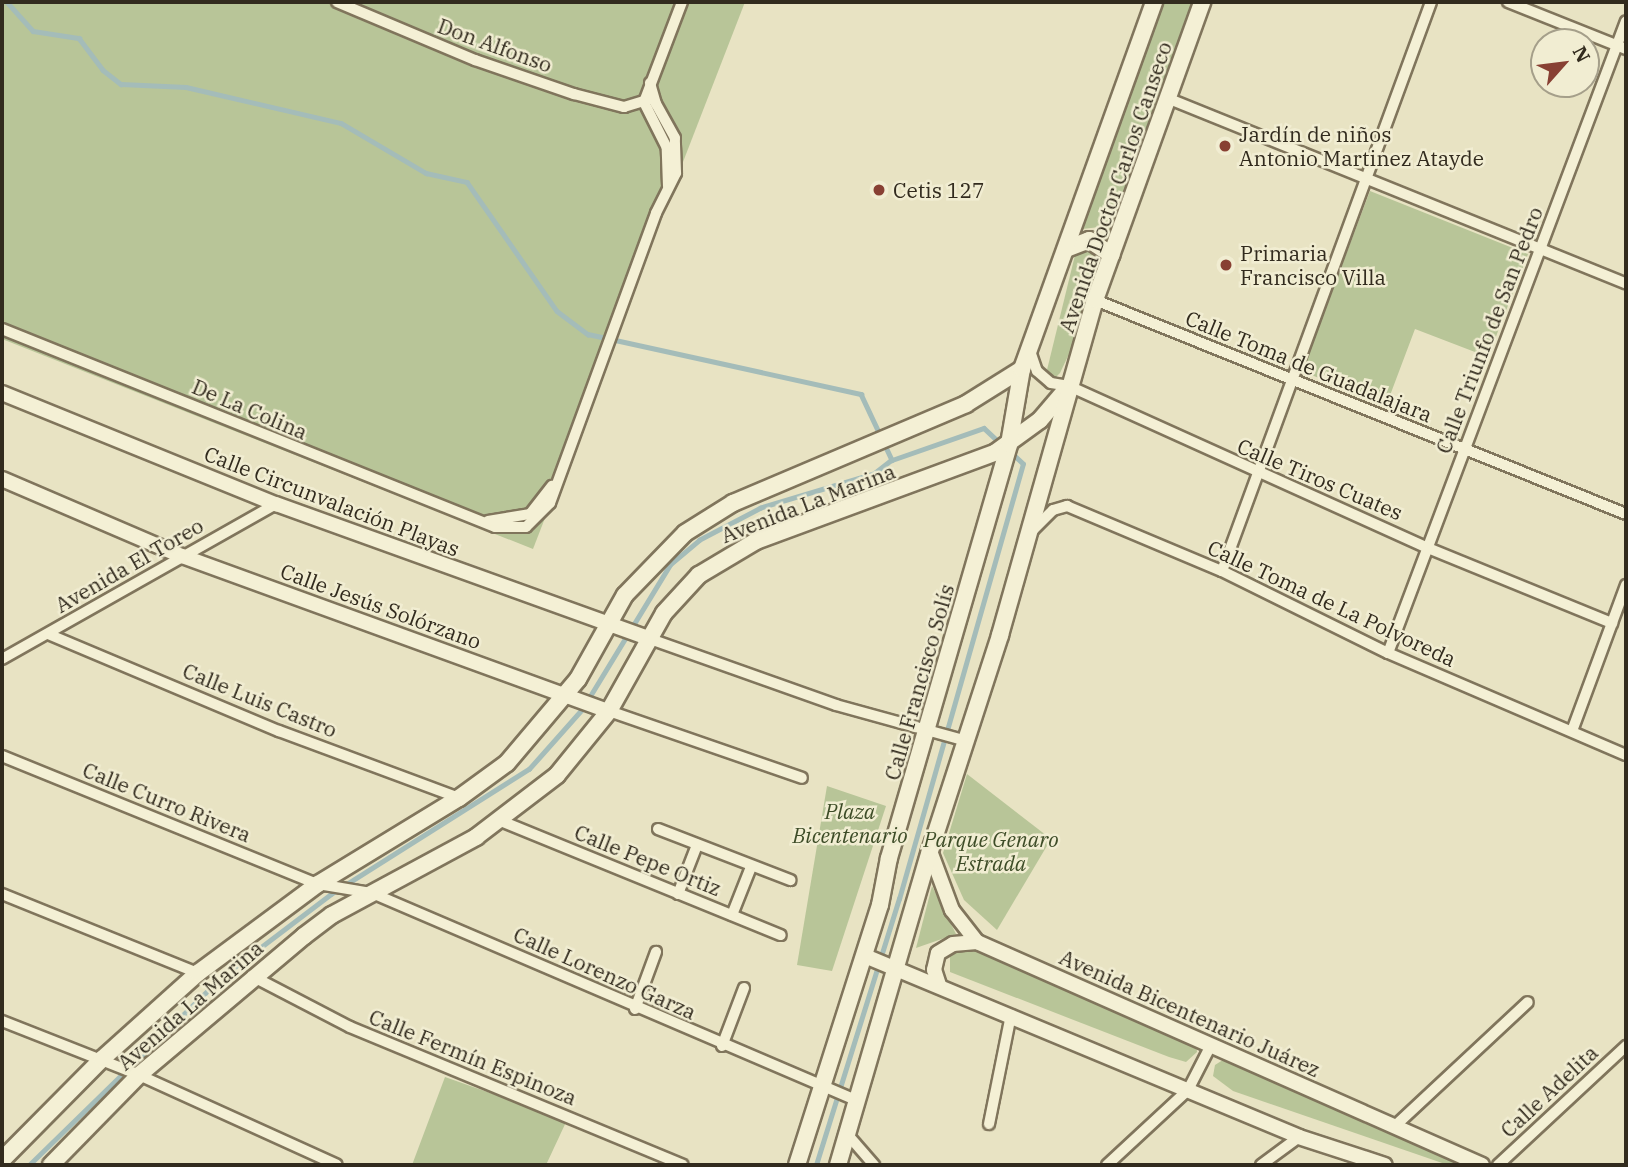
<!DOCTYPE html>
<html>
<head>
<meta charset="utf-8">
<style>
	body { margin:0 }
	#map { position:relative; width:1628px; height:1167px; overflow:hidden; background:#e8e3c3; font-family:"IBM Plex Serif",serif }
	div>[style] { position:absolute }
	.green>* { inset:0; background:#b8c598 }
	.stream>* { height:4.5px; margin:-2.25px; padding:0 2.25px; transform-origin:2.25px; border-radius:2.25px; background:#a4bcb9 }
	.roads { filter:drop-shadow(2px 0 #80755c) drop-shadow(-2px 0 #80755c) drop-shadow(0 2px #80755c) drop-shadow(0 -2px #80755c) }
	.minor>* { height:10px; margin:-5px; padding:0 5px; transform-origin:5px; border-radius:5px; background:#f4f0d5 }
	.tertiary>* { height:14px; margin:-7px; padding:0 7px; transform-origin:7px; border-radius:7px; background:#f4f0d5 }
	.secondary>* { height:16px; margin:-8px; padding:0 8px; transform-origin:8px; border-radius:8px; background:#f4f0d5 }
	.dots>* { width:19px; height:19px; translate:-50% -50%; box-sizing:border-box; border:4px solid #f1edd2; border-radius:50% }
	span { translate:-50% -50%; white-space:nowrap; text-align:center; line-height:1.15; -webkit-text-stroke:5px #f1edd2; paint-order:stroke }
	.street-label { font-size:21px; color:#322b1e }
	.poi-label { font-size:21px; color:#322b1e }
	.left { translate:0 -50%; text-align:left }
	.park-label { font-size:21px; color:#3d4c27; font-style:italic }
	.frame { position:absolute; inset:0; border:4px solid #322b1e; pointer-events:none }
	.north { position:absolute; left:1530px; top:28px; width:70px; height:70px; box-sizing:border-box; background:#f1edd2; border:2px solid #a59f8a; border-radius:50%; rotate:62deg; font-size:19px; font-weight:700; line-height:28px; text-align:center; color:#322b1e }
	.north::after { content:''; display:block; margin:auto; width:24px; height:32px; background:#884033; clip-path:polygon(50% 0,100% 100%,50% 72%,0 100%) }
</style>
</head>
<body>
<div id="map">
	<div class="green">
		<div style="clip-path:polygon(2px 2px,745px 2px,533px 549px,2px 339px)"></div>
		<div style="clip-path:polygon(1163px 2px,1197px 2px,1112px 241px,1100px 227px,1082px 229px)"></div>
		<div style="clip-path:polygon(1370px 191px,1528px 254px,1488px 357px,1415px 329px,1386px 406px,1302px 371px)"></div>
		<div style="clip-path:polygon(1087px 245px,1099px 255px,1078px 335px,1060px 373px,1053px 380px,1046px 374px,1076px 251px)"></div>
		<div style="clip-path:polygon(967px 774px,1051px 839px,997px 930px,964px 900px,943px 853px)"></div>
		<div style="clip-path:polygon(827px 786px,886px 806px,832px 971px,797px 965px)"></div>
		<div style="clip-path:polygon(932px 886px,956px 934px,916px 948px)"></div>
		<div style="clip-path:polygon(979px 948px,1196px 1044px,1197px 1052px,1186px 1062px,1169px 1057px,950px 972px,950px 956px,956px 951px)"></div>
		<div style="clip-path:polygon(1226px 1058px,1482px 1165px,1448px 1165px,1233px 1091px,1213px 1076px,1215px 1065px)"></div>
		<div style="clip-path:polygon(445px 1077px,567px 1120px,546px 1165px,412px 1165px)"></div>
	</div>
	<div class="stream">
		<div style="left:7px;top:2px;width:39px;rotate:48deg"></div>
		<div style="left:33px;top:31px;width:47px;rotate:8.7deg"></div>
		<div style="left:79px;top:38px;width:40px;rotate:53deg"></div>
		<div style="left:103px;top:70px;width:23px;rotate:38deg"></div>
		<div style="left:121px;top:84px;width:65px;rotate:2.6deg"></div>
		<div style="left:186px;top:87px;width:159px;rotate:13.1deg"></div>
		<div style="left:341px;top:123px;width:99px;rotate:30.5deg"></div>
		<div style="left:426px;top:173px;width:42px;rotate:12.4deg"></div>
		<div style="left:467px;top:182px;width:157px;rotate:55.1deg"></div>
		<div style="left:557px;top:311px;width:39px;rotate:37deg"></div>
		<div style="left:588px;top:334px;width:280px;rotate:12.4deg"></div>
		<div style="left:861px;top:394px;width:73px;rotate:64.8deg"></div>
		<div style="left:892px;top:460px;width:23px;rotate:142deg"></div>
		<div style="left:874px;top:474px;width:118px;rotate:163.3deg"></div>
		<div style="left:761px;top:508px;width:69px;rotate:152.3deg"></div>
		<div style="left:700px;top:540px;width:38px;rotate:140deg"></div>
		<div style="left:671px;top:564px;width:158px;rotate:121.3deg"></div>
		<div style="left:892px;top:460px;width:97px;rotate:-19.2deg"></div>
		<div style="left:984px;top:428px;width:25px;rotate:43deg"></div>
		<div style="left:29px;top:1165px;width:272px;rotate:-44.3deg"></div>
		<div style="left:224px;top:975px;width:134px;rotate:-37.1deg"></div>
		<div style="left:331px;top:894px;width:234px;rotate:-32.3deg"></div>
		<div style="left:529px;top:769px;width:83px;rotate:-48.4deg"></div>
		<div style="left:816px;top:1165px;width:279px;rotate:-72.7deg"></div>
		<div style="left:899px;top:899px;width:452px;rotate:-74.1deg"></div>
		<div style="left:1023px;top:464px;width:16px;rotate:-137deg"></div>
	</div>
	<div class="roads">
		<div class="minor">
			<div style="left:337px;top:2px;width:150px;rotate:22.8deg"></div>
			<div style="left:475px;top:60px;width:105px;rotate:19deg"></div>
			<div style="left:574px;top:94px;width:52px;rotate:14.6deg"></div>
			<div style="left:624px;top:107px;width:31px;rotate:-17deg"></div>
			<div style="left:1508px;top:2px;width:127px;rotate:21.7deg"></div>
			<div style="left:1167px;top:98px;width:495px;rotate:22deg"></div>
			<div style="left:668px;top:186px;width:38px;rotate:-92deg"></div>
			<div style="left:667px;top:148px;width:51px;rotate:-116.6deg"></div>
			<div style="left:644px;top:102px;width:107px;rotate:-69.2deg"></div>
			<div style="left:1095px;top:300px;width:573px;rotate:21.95deg"></div>
			<div style="left:2px;top:329px;width:531px;rotate:21.88deg"></div>
			<div style="left:495px;top:527px;width:31px"></div>
			<div style="left:526px;top:527px;width:34px;rotate:-45deg"></div>
			<div style="left:550px;top:503px;width:309px;rotate:-69.9deg"></div>
			<div style="left:656px;top:213px;width:45px;rotate:-63.4deg"></div>
			<div style="left:676px;top:173px;width:35px;rotate:-92deg"></div>
			<div style="left:675px;top:138px;width:39px;rotate:-119deg"></div>
			<div style="left:656px;top:104px;width:22px;rotate:-106deg"></div>
			<div style="left:1030px;top:351px;width:21px;rotate:71deg"></div>
			<div style="left:1037px;top:371px;width:18px;rotate:41deg"></div>
			<div style="left:1051px;top:383px;width:18px;rotate:9deg"></div>
			<div style="left:1069px;top:386px;width:394px;rotate:24.3deg"></div>
			<div style="left:1428px;top:548px;width:199px;rotate:22.2deg"></div>
			<div style="left:488px;top:521px;width:43px;rotate:-9.5deg"></div>
			<div style="left:530px;top:514px;width:36px;rotate:-52deg"></div>
			<div style="left:1029px;top:534px;width:34px;rotate:-45deg"></div>
			<div style="left:1053px;top:510px;width:15px;rotate:-16deg"></div>
			<div style="left:1067px;top:506px;width:168px;rotate:22.8deg"></div>
			<div style="left:1222px;top:571px;width:185px;rotate:26.3deg"></div>
			<div style="left:1388px;top:653px;width:259px;rotate:23.2deg"></div>
			<div style="left:1222px;top:571px;width:606px;rotate:-69.83deg"></div>
			<div style="left:48px;top:634px;width:251px;rotate:22.8deg"></div>
			<div style="left:279px;top:731px;width:192px;rotate:20.4deg"></div>
			<div style="left:650px;top:639px;width:197px;rotate:19.5deg"></div>
			<div style="left:836px;top:705px;width:136px;rotate:15.4deg"></div>
			<div style="left:1388px;top:653px;width:675px;rotate:-69.36deg"></div>
			<div style="left:2px;top:659px;width:315px;rotate:-29.5deg"></div>
			<div style="left:609px;top:711px;width:204px;rotate:19.1deg"></div>
			<div style="left:1572px;top:731px;width:156px;rotate:-69.7deg"></div>
			<div style="left:2px;top:756px;width:341px;rotate:22.1deg"></div>
			<div style="left:318px;top:884px;width:55px;rotate:9.5deg"></div>
			<div style="left:372px;top:893px;width:529px;rotate:23.17deg"></div>
			<div style="left:501px;top:821px;width:302px;rotate:22.2deg"></div>
			<div style="left:658px;top:829px;width:142px;rotate:21.1deg"></div>
			<div style="left:2px;top:894px;width:211px;rotate:22deg"></div>
			<div style="left:678px;top:894px;width:53px;rotate:-68.8deg"></div>
			<div style="left:732px;top:915px;width:52px;rotate:-68.4deg"></div>
			<div style="left:252px;top:976px;width:110px;rotate:27.5deg"></div>
			<div style="left:350px;top:1027px;width:360px;rotate:22.5deg"></div>
			<div style="left:635px;top:1009px;width:61px;rotate:-69.8deg"></div>
			<div style="left:2px;top:1021px;width:147px;rotate:21.5deg"></div>
			<div style="left:139px;top:1075px;width:217px;rotate:24.4deg"></div>
			<div style="left:722px;top:1046px;width:62px;rotate:-69.2deg"></div>
			<div style="left:989px;top:1124px;width:111px;rotate:-78.6deg"></div>
			<div style="left:1396px;top:1125px;width:180px;rotate:-43deg"></div>
			<div style="left:848px;top:1135px;width:40px;rotate:49deg"></div>
			<div style="left:1107px;top:1165px;width:110px;rotate:-42.8deg"></div>
			<div style="left:1188px;top:1090px;width:48px;rotate:-62.9deg"></div>
			<div style="left:1261px;top:1165px;width:47px;rotate:-36.4deg"></div>
			<div style="left:1498px;top:1165px;width:175px;rotate:-42.9deg"></div>
		</div>
		<div class="tertiary">
			<div style="left:2px;top:393px;width:296px;rotate:22.1deg"></div>
			<div style="left:276px;top:504px;width:398px;rotate:19.8deg"></div>
			<div style="left:2px;top:479px;width:196px;rotate:23.2deg"></div>
			<div style="left:182px;top:556px;width:454px;rotate:20deg"></div>
			<div style="left:930px;top:851px;width:63px;rotate:69.6deg"></div>
			<div style="left:952px;top:910px;width:41px;rotate:52deg"></div>
			<div style="left:977px;top:942px;width:552px;rotate:23.83deg"></div>
			<div style="left:865px;top:956px;width:470px;rotate:22.6deg"></div>
			<div style="left:1299px;top:1137px;width:90px;rotate:18deg"></div>
			<div style="left:939px;top:985px;width:16px;rotate:-108deg"></div>
			<div style="left:934px;top:970px;width:17px;rotate:-77deg"></div>
			<div style="left:938px;top:953px;width:17px;rotate:-31deg"></div>
			<div style="left:953px;top:944px;width:24px;rotate:-5deg"></div>
		</div>
		<div class="secondary">
			<div style="left:1066px;top:249px;width:25px;rotate:-21deg"></div>
			<div style="left:1089px;top:240px;width:27px;rotate:33deg"></div>
			<div style="left:2px;top:1160px;width:142px;rotate:-45.3deg"></div>
			<div style="left:102px;top:1059px;width:129px;rotate:-41.9deg"></div>
			<div style="left:198px;top:973px;width:149px;rotate:-36.6deg"></div>
			<div style="left:318px;top:884px;width:165px;rotate:-31.4deg"></div>
			<div style="left:459px;top:798px;width:59px;rotate:-36.1deg"></div>
			<div style="left:507px;top:763px;width:110px;rotate:-49.8deg"></div>
			<div style="left:578px;top:679px;width:96px;rotate:-60.8deg"></div>
			<div style="left:625px;top:595px;width:86px;rotate:-45.9deg"></div>
			<div style="left:685px;top:533px;width:57px;rotate:-32deg"></div>
			<div style="left:733px;top:503px;width:253px;rotate:-23deg"></div>
			<div style="left:966px;top:404px;width:66px;rotate:-32deg"></div>
			<div style="left:51px;top:1165px;width:126px;rotate:-45.6deg"></div>
			<div style="left:139px;top:1075px;width:216px;rotate:-40.1deg"></div>
			<div style="left:304px;top:936px;width:35px;rotate:-37deg"></div>
			<div style="left:332px;top:915px;width:164px;rotate:-28.4deg"></div>
			<div style="left:476px;top:837px;width:102px;rotate:-37.4deg"></div>
			<div style="left:557px;top:775px;width:82px;rotate:-50.9deg"></div>
			<div style="left:609px;top:711px;width:112px;rotate:-60.7deg"></div>
			<div style="left:664px;top:613px;width:52px;rotate:-47.4deg"></div>
			<div style="left:699px;top:575px;width:66px;rotate:-30.8deg"></div>
			<div style="left:756px;top:541px;width:256px;rotate:-20.3deg"></div>
			<div style="left:996px;top:452px;width:54px;rotate:-36deg"></div>
			<div style="left:1040px;top:420px;width:45px;rotate:-49.5deg"></div>
			<div style="left:797px;top:1165px;width:273px;rotate:-72.3deg"></div>
			<div style="left:880px;top:905px;width:48px;rotate:-79.2deg"></div>
			<div style="left:889px;top:858px;width:431px;rotate:-73.8deg"></div>
			<div style="left:1009px;top:444px;width:76px;rotate:-80.2deg"></div>
			<div style="left:1022px;top:369px;width:390px;rotate:-70.2deg"></div>
			<div style="left:838px;top:1165px;width:327px;rotate:-73.7deg"></div>
			<div style="left:930px;top:851px;width:227px;rotate:-72deg"></div>
			<div style="left:1000px;top:635px;width:348px;rotate:-74.2deg"></div>
			<div style="left:1095px;top:300px;width:317px;rotate:-70.2deg"></div>
		</div>
	</div>
	<div class="dots">
		<div style="left:1225px;top:146px;background:#884033"></div>
		<div style="left:879px;top:190px;background:#884033"></div>
		<div style="left:1226px;top:265px;background:#884033"></div>
	</div>
	<div class="street-label">
		<span style="left:495px;top:45px;rotate:20deg">Don Alfonso</span>
		<span style="left:1115px;top:187px;rotate:-71deg">Avenida Doctor Carlos Canseco</span>
		<span style="left:1489px;top:330px;rotate:-69deg">Calle Triunfo de San Pedro</span>
		<span style="left:1309px;top:366px;rotate:22deg">Calle Toma de Guadalajara</span>
		<span style="left:250px;top:409px;rotate:23deg">De La Colina</span>
		<span style="left:1320px;top:479px;rotate:23deg">Calle Tiros Cuates</span>
		<span style="left:332px;top:501px;rotate:21deg">Calle Circunvalación Playas</span>
		<span style="left:808px;top:503px;rotate:-21deg">Avenida La Marina</span>
		<span style="left:129px;top:565px;rotate:-30deg">Avenida El Toreo</span>
		<span style="left:1332px;top:603px;rotate:25deg">Calle Toma de La Polvoreda</span>
		<span style="left:381px;top:606px;rotate:20deg">Calle Jesús Solórzano</span>
		<span style="left:919px;top:682px;rotate:-74deg">Calle Francisco Solís</span>
		<span style="left:260px;top:700px;rotate:22deg">Calle Luis Castro</span>
		<span style="left:167px;top:802px;rotate:22deg">Calle Curro Rivera</span>
		<span style="left:648px;top:860px;rotate:22deg">Calle Pepe Ortiz</span>
		<span style="left:605px;top:973px;rotate:24deg">Calle Lorenzo Garza</span>
		<span style="left:190px;top:1005px;rotate:-41deg">Avenida La Marina</span>
		<span style="left:1190px;top:1013px;rotate:24deg">Avenida Bicentenario Juárez</span>
		<span style="left:473px;top:1057px;rotate:22deg">Calle Fermín Espinoza</span>
		<span style="left:1549px;top:1091px;rotate:-43deg">Calle Adelita</span>
	</div>
	<div class="poi-label">
		<span class="left" style="left:1239px;top:146px">Jardín de niños<br>Antonio Martinez Atayde</span>
		<span class="left" style="left:893px;top:190px">Cetis 127</span>
		<span class="left" style="left:1240px;top:265px">Primaria<br>Francisco Villa</span>
	</div>
	<div class="park-label">
		<span style="left:850px;top:823px">Plaza<br>Bicentenario</span>
		<span style="left:991px;top:851px">Parque Genaro<br>Estrada</span>
	</div>
	<div class="frame"></div>
	<div class="north">N</div>
</div>
</body>
</html>
